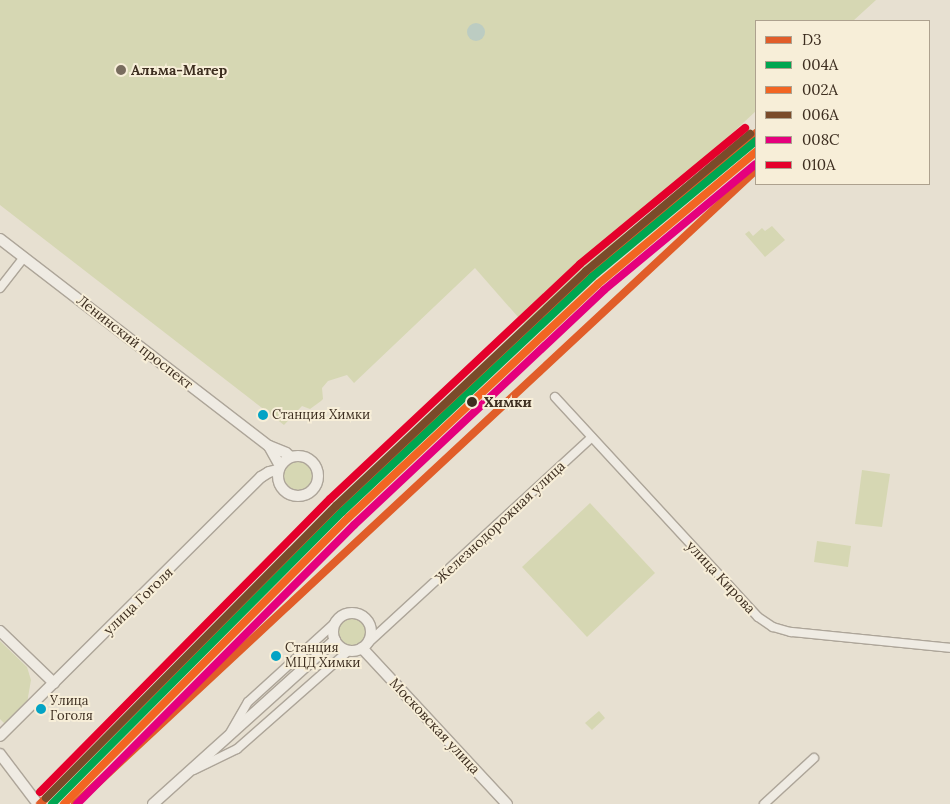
<!DOCTYPE html>
<html>
<head>
<meta charset="utf-8">
<style>
	body { margin:0 }
	#map { position:relative; width:950px; height:804px; overflow:hidden; background:#e7e0d1; font-family:Lora,serif }
	div>[style] { position:absolute }
	.green>* { inset:0; background:#d6d7b3 }
	.round { border-radius:50% }
	.water>* { inset:0; background:#bcccc2 }
	.roads { filter:drop-shadow(1px 0 #ada599) drop-shadow(-1px 0 #ada599) drop-shadow(0 1px #ada599) drop-shadow(0 -1px #ada599) }
	.street>* { height:8px; margin:-4px; padding:0 4px; transform-origin:4px; border-radius:4px; background:#efebe3 }
	.secondary>* { height:10px; margin:-5px; padding:0 5px; transform-origin:5px; border-radius:5px; background:#efebe3 }
	.secondary>.ring { margin:-5px; padding:0; box-sizing:content-box; background:none; border:10px solid #efebe3; border-radius:50% }
	.rail-1>* { height:8px; margin:-4px; padding:0 4px; transform-origin:4px; border-radius:4px; background:#e15d29 }
	.rail-2>* { height:8px; margin:-4px; padding:0 4px; transform-origin:4px; border-radius:4px; background:#00a651 }
	.rail-3>* { height:8px; margin:-4px; padding:0 4px; transform-origin:4px; border-radius:4px; background:#f26522 }
	.rail-4>* { height:8px; margin:-4px; padding:0 4px; transform-origin:4px; border-radius:4px; background:#7a4b2a }
	.rail-5>* { height:8px; margin:-4px; padding:0 4px; transform-origin:4px; border-radius:4px; background:#e5007d }
	.rail-6>* { height:8px; margin:-4px; padding:0 4px; transform-origin:4px; border-radius:4px; background:#e4002b }
	.dots>* { width:14px; height:14px; translate:-50% -50%; box-sizing:border-box; border:2px solid #f7eed8; border-radius:50% }
	span { translate:-50% -50%; white-space:nowrap; text-align:center; line-height:1.15; -webkit-text-stroke:4px #f7eed8; paint-order:stroke }
	.bus-label { font-size:13px; color:#3d2e20 }
	.left { translate:0 -50%; text-align:left }
	.poi-label { font-size:14px; color:#3d2e20; font-weight:700 }
	.street-label { font-size:14px; color:#3d2e20 }
	.stop-label { font-size:14px; color:#3d2e20; font-weight:700 }
	.legend { position:absolute; left:755px; top:20px; width:175px; height:165px; box-sizing:border-box; background:#f7eed8; border:1px solid #ada18e; margin:0; padding:6px 9px; list-style:none; font-size:15px; color:#3d2e20 }
	.legend li { display:flex; align-items:center; gap:10px; height:25px }
	.legend b { width:25px; border:1px solid #ada18e }
</style>
</head>
<body>
<div id="map">
	<div class="green">
		<div style="clip-path:polygon(0 0,876px 0,853px 21px,756px 21px,756px 111px,525px 325px,475px 268px,354px 383px,347px 375px,328px 381px,322px 388px,323px 399px,321px 401px,310px 409px,302px 406px,284px 425px,0 205px)"></div>
		<div style="clip-path:polygon(772px 226px,785px 240px,765px 257px,745px 234px,749px 231px,753px 236px,762px 228px,765px 231px)"></div>
		<div class="round" style="left:284px;top:462px;width:28px;height:28px"></div>
		<div style="clip-path:polygon(862px 470px,890px 474px,882px 527px,855px 524px)"></div>
		<div style="clip-path:polygon(590px 503px,655px 573px,587px 637px,522px 567px)"></div>
		<div style="clip-path:polygon(817px 541px,851px 546px,848px 567px,814px 562px)"></div>
		<div class="round" style="left:337px;top:617px;width:30px;height:30px"></div>
		<div style="clip-path:polygon(0 641px,27px 667px,31px 680px,27px 703px,5px 724px,0 719px)"></div>
		<div style="clip-path:polygon(599px 711px,605px 718px,592px 730px,585px 723px)"></div>
	</div>
	<div class="water">
		<div class="round" style="left:467px;top:23px;width:18px;height:18px"></div>
	</div>
	<div class="roads">
		<div class="street">
			<div style="left:0;top:288px;width:39px;rotate:-52deg"></div>
			<div style="left:555px;top:397px;width:299px;rotate:47.3deg"></div>
			<div style="left:758px;top:617px;width:18px;rotate:34deg"></div>
			<div style="left:773px;top:627px;width:19px;rotate:16deg"></div>
			<div style="left:791px;top:632px;width:160px;rotate:5.7deg"></div>
			<div style="left:368px;top:643px;width:304px;rotate:-42.6deg"></div>
			<div style="left:230px;top:733px;width:36px;rotate:-60deg"></div>
			<div style="left:248px;top:702px;width:120px;rotate:-42.3deg"></div>
			<div style="left:194px;top:770px;width:48px;rotate:-26deg"></div>
			<div style="left:237px;top:749px;width:148px;rotate:-41.4deg"></div>
			<div style="left:764px;top:804px;width:68px;rotate:-42.6deg"></div>
		</div>
		<div class="secondary">
			<div style="left:0;top:239px;width:339px;rotate:37.6deg"></div>
			<div style="left:269px;top:446px;width:18px;rotate:22deg"></div>
			<div style="left:286px;top:453px;width:6px;rotate:39deg"></div>
			<div style="left:269px;top:446px;width:23px;rotate:61deg"></div>
			<div class="ring" style="left:278px;top:456px;width:30px;height:30px"></div>
			<div class="ring" style="left:333px;top:613px;width:28px;height:28px"></div>
			<div style="left:0;top:631px;width:75px;rotate:43.9deg"></div>
			<div style="left:362px;top:648px;width:213px;rotate:47.1deg"></div>
			<div style="left:0;top:736px;width:368px;rotate:-44.8deg"></div>
			<div style="left:261px;top:477px;width:9px;rotate:-32deg"></div>
			<div style="left:269px;top:472px;width:9px;rotate:-13deg"></div>
			<div style="left:0;top:754px;width:63px;rotate:52.8deg"></div>
			<div style="left:153px;top:804px;width:245px;rotate:-42deg"></div>
		</div>
	</div>
	<div class="rail-1">
		<div style="left:40px;top:804px;width:419px;rotate:-44.9deg"></div>
		<div style="left:337px;top:508px;width:344px;rotate:-43.1deg"></div>
		<div style="left:588px;top:273px;width:219px;rotate:-39.8deg"></div>
		<div style="left:75px;top:804px;width:930px;rotate:-42.95deg"></div>
	</div>
	<div class="rail-2">
		<div style="left:52px;top:804px;width:412px;rotate:-45.2deg"></div>
		<div style="left:342px;top:512px;width:343px;rotate:-43.2deg"></div>
		<div style="left:592px;top:277px;width:213px;rotate:-39.7deg"></div>
	</div>
	<div class="rail-3">
		<div style="left:64px;top:804px;width:403px;rotate:-45.2deg"></div>
		<div style="left:348px;top:518px;width:342px;rotate:-43.1deg"></div>
		<div style="left:598px;top:284px;width:206px;rotate:-39.9deg"></div>
	</div>
	<div class="rail-4">
		<div style="left:46px;top:798px;width:412px;rotate:-45.2deg"></div>
		<div style="left:336px;top:506px;width:343px;rotate:-43.2deg"></div>
		<div style="left:586px;top:271px;width:214px;rotate:-39.9deg"></div>
	</div>
	<div class="rail-5">
		<div style="left:77px;top:804px;width:393px;rotate:-45.2deg"></div>
		<div style="left:354px;top:525px;width:343px;rotate:-43.2deg"></div>
		<div style="left:604px;top:290px;width:197px;rotate:-39.7deg"></div>
	</div>
	<div class="rail-6">
		<div style="left:40px;top:792px;width:412px;rotate:-45.3deg"></div>
		<div style="left:330px;top:499px;width:343px;rotate:-43.2deg"></div>
		<div style="left:580px;top:264px;width:214px;rotate:-39.5deg"></div>
	</div>
	<div class="dots">
		<div style="left:121px;top:70px;background:#786c5e"></div>
		<div style="left:472px;top:402px;background:#3d2e20"></div>
		<div style="left:263px;top:415px;background:#03a3c5"></div>
		<div style="left:276px;top:656px;background:#03a3c5"></div>
		<div style="left:41px;top:709px;background:#03a3c5"></div>
	</div>
	<div class="bus-label">
		<span class="left" style="left:272px;top:415px">Станция Химки</span>
		<span class="left" style="left:285px;top:656px">Станция<br>МЦД Химки</span>
		<span class="left" style="left:50px;top:709px">Улица<br>Гоголя</span>
	</div>
	<div class="poi-label">
		<span class="left" style="left:131px;top:70px">Альма-Матер</span>
	</div>
	<div class="street-label">
		<span style="left:135px;top:342px;rotate:38deg">Ленинский проспект</span>
		<span style="left:500px;top:522px;rotate:-43deg">Железнодорожная улица</span>
		<span style="left:721px;top:577px;rotate:47deg">улица Кирова</span>
		<span style="left:138px;top:601px;rotate:-44deg">улица Гоголя</span>
		<span style="left:435px;top:726px;rotate:47deg">Московская улица</span>
	</div>
	<div class="stop-label">
		<span class="left" style="left:484px;top:402px">Химки</span>
	</div>
	<ul class="legend">
	<li><b style="height:6px;background:#e15d29"></b>D3</li>
	<li><b style="height:6px;background:#00a651"></b>004А</li>
	<li><b style="height:6px;background:#f26522"></b>002А</li>
	<li><b style="height:6px;background:#7a4b2a"></b>006А</li>
	<li><b style="height:6px;background:#e5007d"></b>008С</li>
	<li><b style="height:6px;background:#e4002b"></b>010А</li>
	</ul>
</div>
</body>
</html>
